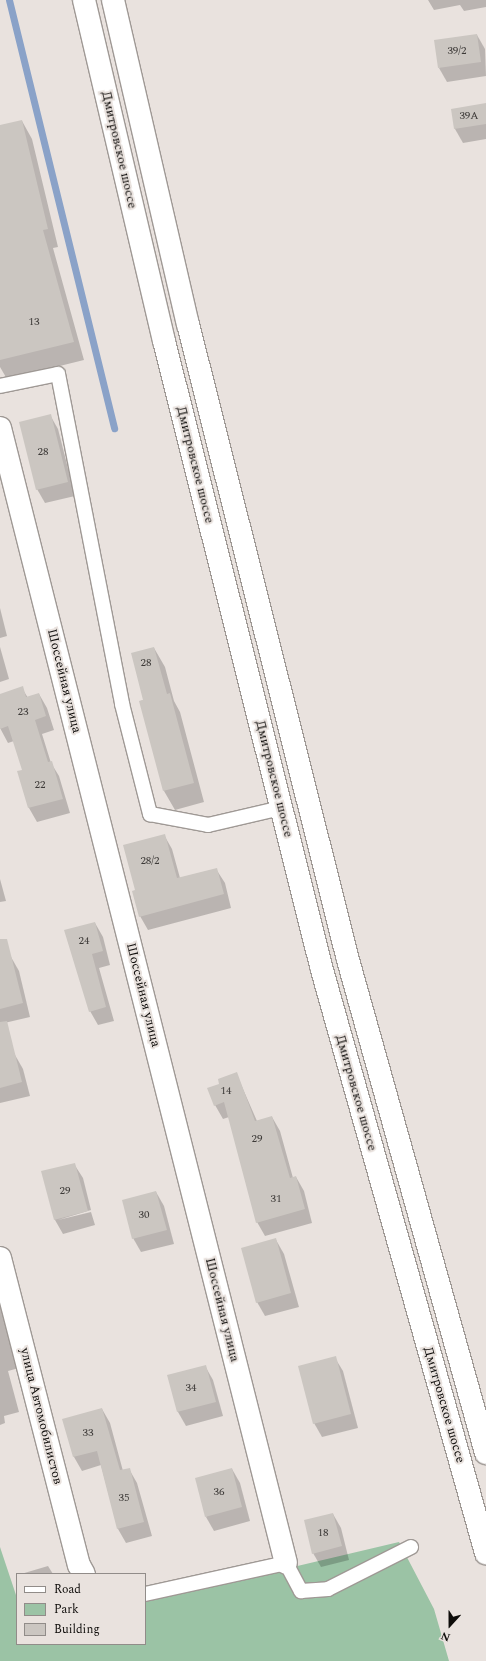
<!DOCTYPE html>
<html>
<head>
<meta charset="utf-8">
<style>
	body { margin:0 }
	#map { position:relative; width:486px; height:1661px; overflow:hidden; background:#e9e2de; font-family:Spectral,serif }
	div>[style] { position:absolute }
	.green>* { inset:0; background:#9bc3a5 }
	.shadow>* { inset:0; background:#0003 }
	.stream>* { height:7px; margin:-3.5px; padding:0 3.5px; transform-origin:3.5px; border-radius:3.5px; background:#8aa2c8 }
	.building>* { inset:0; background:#cbc6c1 }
	.roads { filter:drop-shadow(1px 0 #9f9995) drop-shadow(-1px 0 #9f9995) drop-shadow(0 1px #9f9995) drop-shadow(0 -1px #9f9995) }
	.service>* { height:14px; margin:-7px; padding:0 7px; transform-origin:7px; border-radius:7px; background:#fff }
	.minor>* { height:22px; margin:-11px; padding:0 11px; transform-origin:11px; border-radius:11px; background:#fff }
	.trunk>* { height:22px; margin:-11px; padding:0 11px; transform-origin:11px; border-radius:11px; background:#fff }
	span { translate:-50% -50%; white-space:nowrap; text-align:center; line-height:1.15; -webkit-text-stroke:4px #e9e2de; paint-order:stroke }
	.number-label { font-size:11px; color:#3d3a38 }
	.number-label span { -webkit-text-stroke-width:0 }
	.street-label { font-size:13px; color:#0e0c0a }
	.legend { position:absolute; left:16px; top:1573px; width:130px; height:72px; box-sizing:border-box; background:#e9e2de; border:1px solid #918c89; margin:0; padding:5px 7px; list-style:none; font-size:12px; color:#0e0c0a }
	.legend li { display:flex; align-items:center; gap:8px; height:20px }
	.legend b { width:20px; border:1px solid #918c89 }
	.north { position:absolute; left:430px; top:1605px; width:40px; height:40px; -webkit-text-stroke:3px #e9e2de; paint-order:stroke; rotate:201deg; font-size:11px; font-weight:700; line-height:16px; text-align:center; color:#0e0c0a }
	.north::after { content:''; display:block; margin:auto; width:14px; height:18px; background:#0e0c0a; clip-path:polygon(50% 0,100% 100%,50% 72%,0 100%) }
</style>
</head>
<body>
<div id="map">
	<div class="green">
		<div style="clip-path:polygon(399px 1542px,434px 1609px,449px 1661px,0 1661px,0 1547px,17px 1598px,17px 1644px,145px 1644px,145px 1602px)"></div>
	</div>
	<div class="shadow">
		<div style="clip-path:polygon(428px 0,486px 0,486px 7px,464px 11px,460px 5px,434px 10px)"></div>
		<div style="clip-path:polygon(477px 35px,485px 49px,486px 76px,447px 82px,439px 68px)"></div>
		<div style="clip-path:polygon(486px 104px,486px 139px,463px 143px,455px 129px,452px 110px)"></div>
		<div style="clip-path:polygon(22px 121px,32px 139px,58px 247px,53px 248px,84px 360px,7px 379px,0 367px,0 126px)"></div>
		<div style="clip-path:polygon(50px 415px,58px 429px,75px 496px,45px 503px,37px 489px)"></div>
		<div style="clip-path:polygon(0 608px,7px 636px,0 638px)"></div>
		<div style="clip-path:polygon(0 647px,9px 679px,0 682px)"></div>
		<div style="clip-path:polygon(154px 648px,165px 667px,174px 701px,180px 712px,204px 802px,175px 810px,164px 791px,140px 701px,145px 700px)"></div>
		<div style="clip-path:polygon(22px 688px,28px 698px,39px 694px,47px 708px,54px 730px,42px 734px,51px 763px,59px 776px,70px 813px,37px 822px,29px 808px,19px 772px,23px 771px,14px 741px,8px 743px,0 728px,0 709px)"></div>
		<div style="clip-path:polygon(164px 835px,172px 849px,180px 878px,216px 869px,225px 883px,231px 908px,148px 930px,140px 916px,136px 890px)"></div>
		<div style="clip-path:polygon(0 879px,6px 901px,0 902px)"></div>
		<div style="clip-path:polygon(95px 923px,103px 937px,110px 965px,99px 968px,114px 1021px,98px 1025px,90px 1011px,66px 931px)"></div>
		<div style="clip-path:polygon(11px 957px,19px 971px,30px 1017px,0 1024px,0 960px)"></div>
		<div style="clip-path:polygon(15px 1055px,23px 1069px,30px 1096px,0 1103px,0 1059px)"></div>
		<div style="clip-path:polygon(236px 1073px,257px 1121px,272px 1117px,280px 1131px,293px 1178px,296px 1177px,304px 1191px,312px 1223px,265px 1236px,257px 1222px,229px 1117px,223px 1119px,215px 1105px,220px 1084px)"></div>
		<div style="clip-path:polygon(74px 1164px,83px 1178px,91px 1210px,58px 1220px,91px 1212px,95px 1225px,63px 1234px,55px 1220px,43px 1172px)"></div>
		<div style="clip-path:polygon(156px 1192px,164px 1206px,174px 1244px,141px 1252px,133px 1238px)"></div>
		<div style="clip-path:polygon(276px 1240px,284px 1254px,299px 1307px,265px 1316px,257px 1302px)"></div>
		<div style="clip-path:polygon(0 1301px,19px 1368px,8px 1371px,19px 1412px,4px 1416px,5px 1423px,0 1425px)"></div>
		<div style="clip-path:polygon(335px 1358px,343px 1371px,358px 1428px,322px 1437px,314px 1423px)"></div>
		<div style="clip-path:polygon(205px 1366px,213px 1380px,223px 1416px,186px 1426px,178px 1412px,168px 1376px)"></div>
		<div style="clip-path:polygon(102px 1409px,110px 1423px,123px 1471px,129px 1469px,137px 1483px,152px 1536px,126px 1543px,118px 1529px,101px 1465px,82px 1471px,74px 1457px,63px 1420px)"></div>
		<div style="clip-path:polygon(232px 1469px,240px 1483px,250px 1521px,214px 1531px,206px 1517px)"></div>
		<div style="clip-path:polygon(333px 1514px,341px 1528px,349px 1560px,321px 1567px,313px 1553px)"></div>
		<div style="clip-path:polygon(48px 1566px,53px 1574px,21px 1574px)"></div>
	</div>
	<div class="stream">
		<div style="left:9px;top:0;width:441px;rotate:76.2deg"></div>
	</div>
	<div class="building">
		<div style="clip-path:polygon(477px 34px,481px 62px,438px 68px,434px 40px)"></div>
		<div style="clip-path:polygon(486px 103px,486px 124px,454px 129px,451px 109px)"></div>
		<div style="clip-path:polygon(22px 120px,48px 229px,43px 230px,74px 342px,0 360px,0 125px)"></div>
		<div style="clip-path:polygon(51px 414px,68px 482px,36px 490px,19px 422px)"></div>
		<div style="clip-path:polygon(154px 647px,167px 694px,170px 693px,194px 783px,163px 791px,139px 701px,143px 700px,131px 653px)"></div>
		<div style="clip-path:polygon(23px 686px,26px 697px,39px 693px,46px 716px,35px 720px,48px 762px,52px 761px,63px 799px,28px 808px,17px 771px,22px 770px,8px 726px,0 729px,0 694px)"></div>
		<div style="clip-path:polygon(165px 834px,177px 878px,217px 868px,224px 894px,139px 917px,132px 891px,135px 890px,123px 845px)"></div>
		<div style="clip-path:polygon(95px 922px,103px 951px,92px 954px,106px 1007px,89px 1012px,64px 930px)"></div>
		<div style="clip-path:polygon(0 939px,7px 939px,23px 1003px,0 1009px)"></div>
		<div style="clip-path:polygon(7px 1021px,22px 1082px,0 1088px,0 1022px)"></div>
		<div style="clip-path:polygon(237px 1072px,255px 1121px,272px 1116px,290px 1178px,296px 1176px,305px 1209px,256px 1223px,224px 1102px,214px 1106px,207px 1088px,219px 1084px,218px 1079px)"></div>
		<div style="clip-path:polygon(75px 1163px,88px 1211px,54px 1220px,41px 1171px)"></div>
		<div style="clip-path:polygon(156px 1191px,167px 1230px,132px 1239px,122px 1200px)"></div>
		<div style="clip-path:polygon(276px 1238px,291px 1293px,256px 1303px,241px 1248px)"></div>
		<div style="clip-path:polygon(336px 1356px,351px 1414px,313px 1424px,298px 1366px)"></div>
		<div style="clip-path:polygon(206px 1365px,216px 1402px,177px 1412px,167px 1375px)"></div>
		<div style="clip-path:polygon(102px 1408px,120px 1470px,130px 1468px,144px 1522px,117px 1529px,97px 1451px,73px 1457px,62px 1419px)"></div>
		<div style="clip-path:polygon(232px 1468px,242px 1507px,205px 1517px,195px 1478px)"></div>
		<div style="clip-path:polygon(333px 1513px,342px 1546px,312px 1554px,304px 1520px)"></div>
	</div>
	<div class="roads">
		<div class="service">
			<div style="left:0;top:386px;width:59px;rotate:-11.7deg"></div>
			<div style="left:58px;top:374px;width:336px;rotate:79deg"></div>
			<div style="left:122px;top:704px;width:114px;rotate:75.7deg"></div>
			<div style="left:150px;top:814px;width:59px;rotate:10.7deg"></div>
			<div style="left:208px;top:825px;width:75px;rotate:-13.1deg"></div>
			<div style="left:145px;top:1594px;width:144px;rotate:-12.4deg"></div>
			<div style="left:286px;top:1563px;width:32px;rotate:62deg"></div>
			<div style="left:301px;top:1591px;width:27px;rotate:-4deg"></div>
			<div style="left:328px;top:1589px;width:93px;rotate:-26.8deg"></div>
		</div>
		<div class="minor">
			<div style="left:0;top:428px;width:1170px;rotate:75.86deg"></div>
			<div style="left:0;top:1258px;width:317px;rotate:75.6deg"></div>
			<div style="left:79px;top:1565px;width:10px;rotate:61deg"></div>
		</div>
		<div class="trunk">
			<div style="left:84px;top:0;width:350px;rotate:76.8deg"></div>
			<div style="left:164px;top:341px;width:649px;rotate:75.9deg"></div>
			<div style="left:322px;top:970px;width:606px;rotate:74.29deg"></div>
			<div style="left:113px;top:0;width:333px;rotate:77deg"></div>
			<div style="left:188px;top:324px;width:656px;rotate:75.88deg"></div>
			<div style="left:348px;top:960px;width:512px;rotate:74.36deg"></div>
		</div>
	</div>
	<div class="number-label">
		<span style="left:457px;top:51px">39/2</span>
		<span style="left:469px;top:116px">39А</span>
		<span style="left:34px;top:322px">13</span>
		<span style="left:43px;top:452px">28</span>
		<span style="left:146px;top:663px">28</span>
		<span style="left:23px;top:712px">23</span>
		<span style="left:40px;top:785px">22</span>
		<span style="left:150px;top:861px">28/2</span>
		<span style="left:84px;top:941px">24</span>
		<span style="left:226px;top:1091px">14</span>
		<span style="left:257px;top:1139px">29</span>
		<span style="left:65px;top:1191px">29</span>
		<span style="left:276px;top:1199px">31</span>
		<span style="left:144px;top:1215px">30</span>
		<span style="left:191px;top:1388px">34</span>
		<span style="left:88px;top:1433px">33</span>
		<span style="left:219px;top:1492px">36</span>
		<span style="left:124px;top:1498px">35</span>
		<span style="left:323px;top:1533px">18</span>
	</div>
	<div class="street-label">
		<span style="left:119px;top:150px;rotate:77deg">Дмитровское шоссе</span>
		<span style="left:195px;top:465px;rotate:76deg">Дмитровское шоссе</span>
		<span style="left:64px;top:681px;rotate:76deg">Шоссейная улица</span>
		<span style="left:274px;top:779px;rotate:76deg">Дмитровское шоссе</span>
		<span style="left:143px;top:995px;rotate:76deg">Шоссейная улица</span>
		<span style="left:356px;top:1093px;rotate:74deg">Дмитровское шоссе</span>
		<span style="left:222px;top:1310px;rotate:76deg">Шоссейная улица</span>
		<span style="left:444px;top:1405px;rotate:74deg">Дмитровское шоссе</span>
		<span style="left:41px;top:1416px;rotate:76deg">улица Автомобилистов</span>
	</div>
	<ul class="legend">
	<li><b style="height:5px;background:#fff"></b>Road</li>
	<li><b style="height:11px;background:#9bc3a5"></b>Park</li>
	<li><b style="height:11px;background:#cbc6c1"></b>Building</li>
	</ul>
	<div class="north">N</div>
</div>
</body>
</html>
